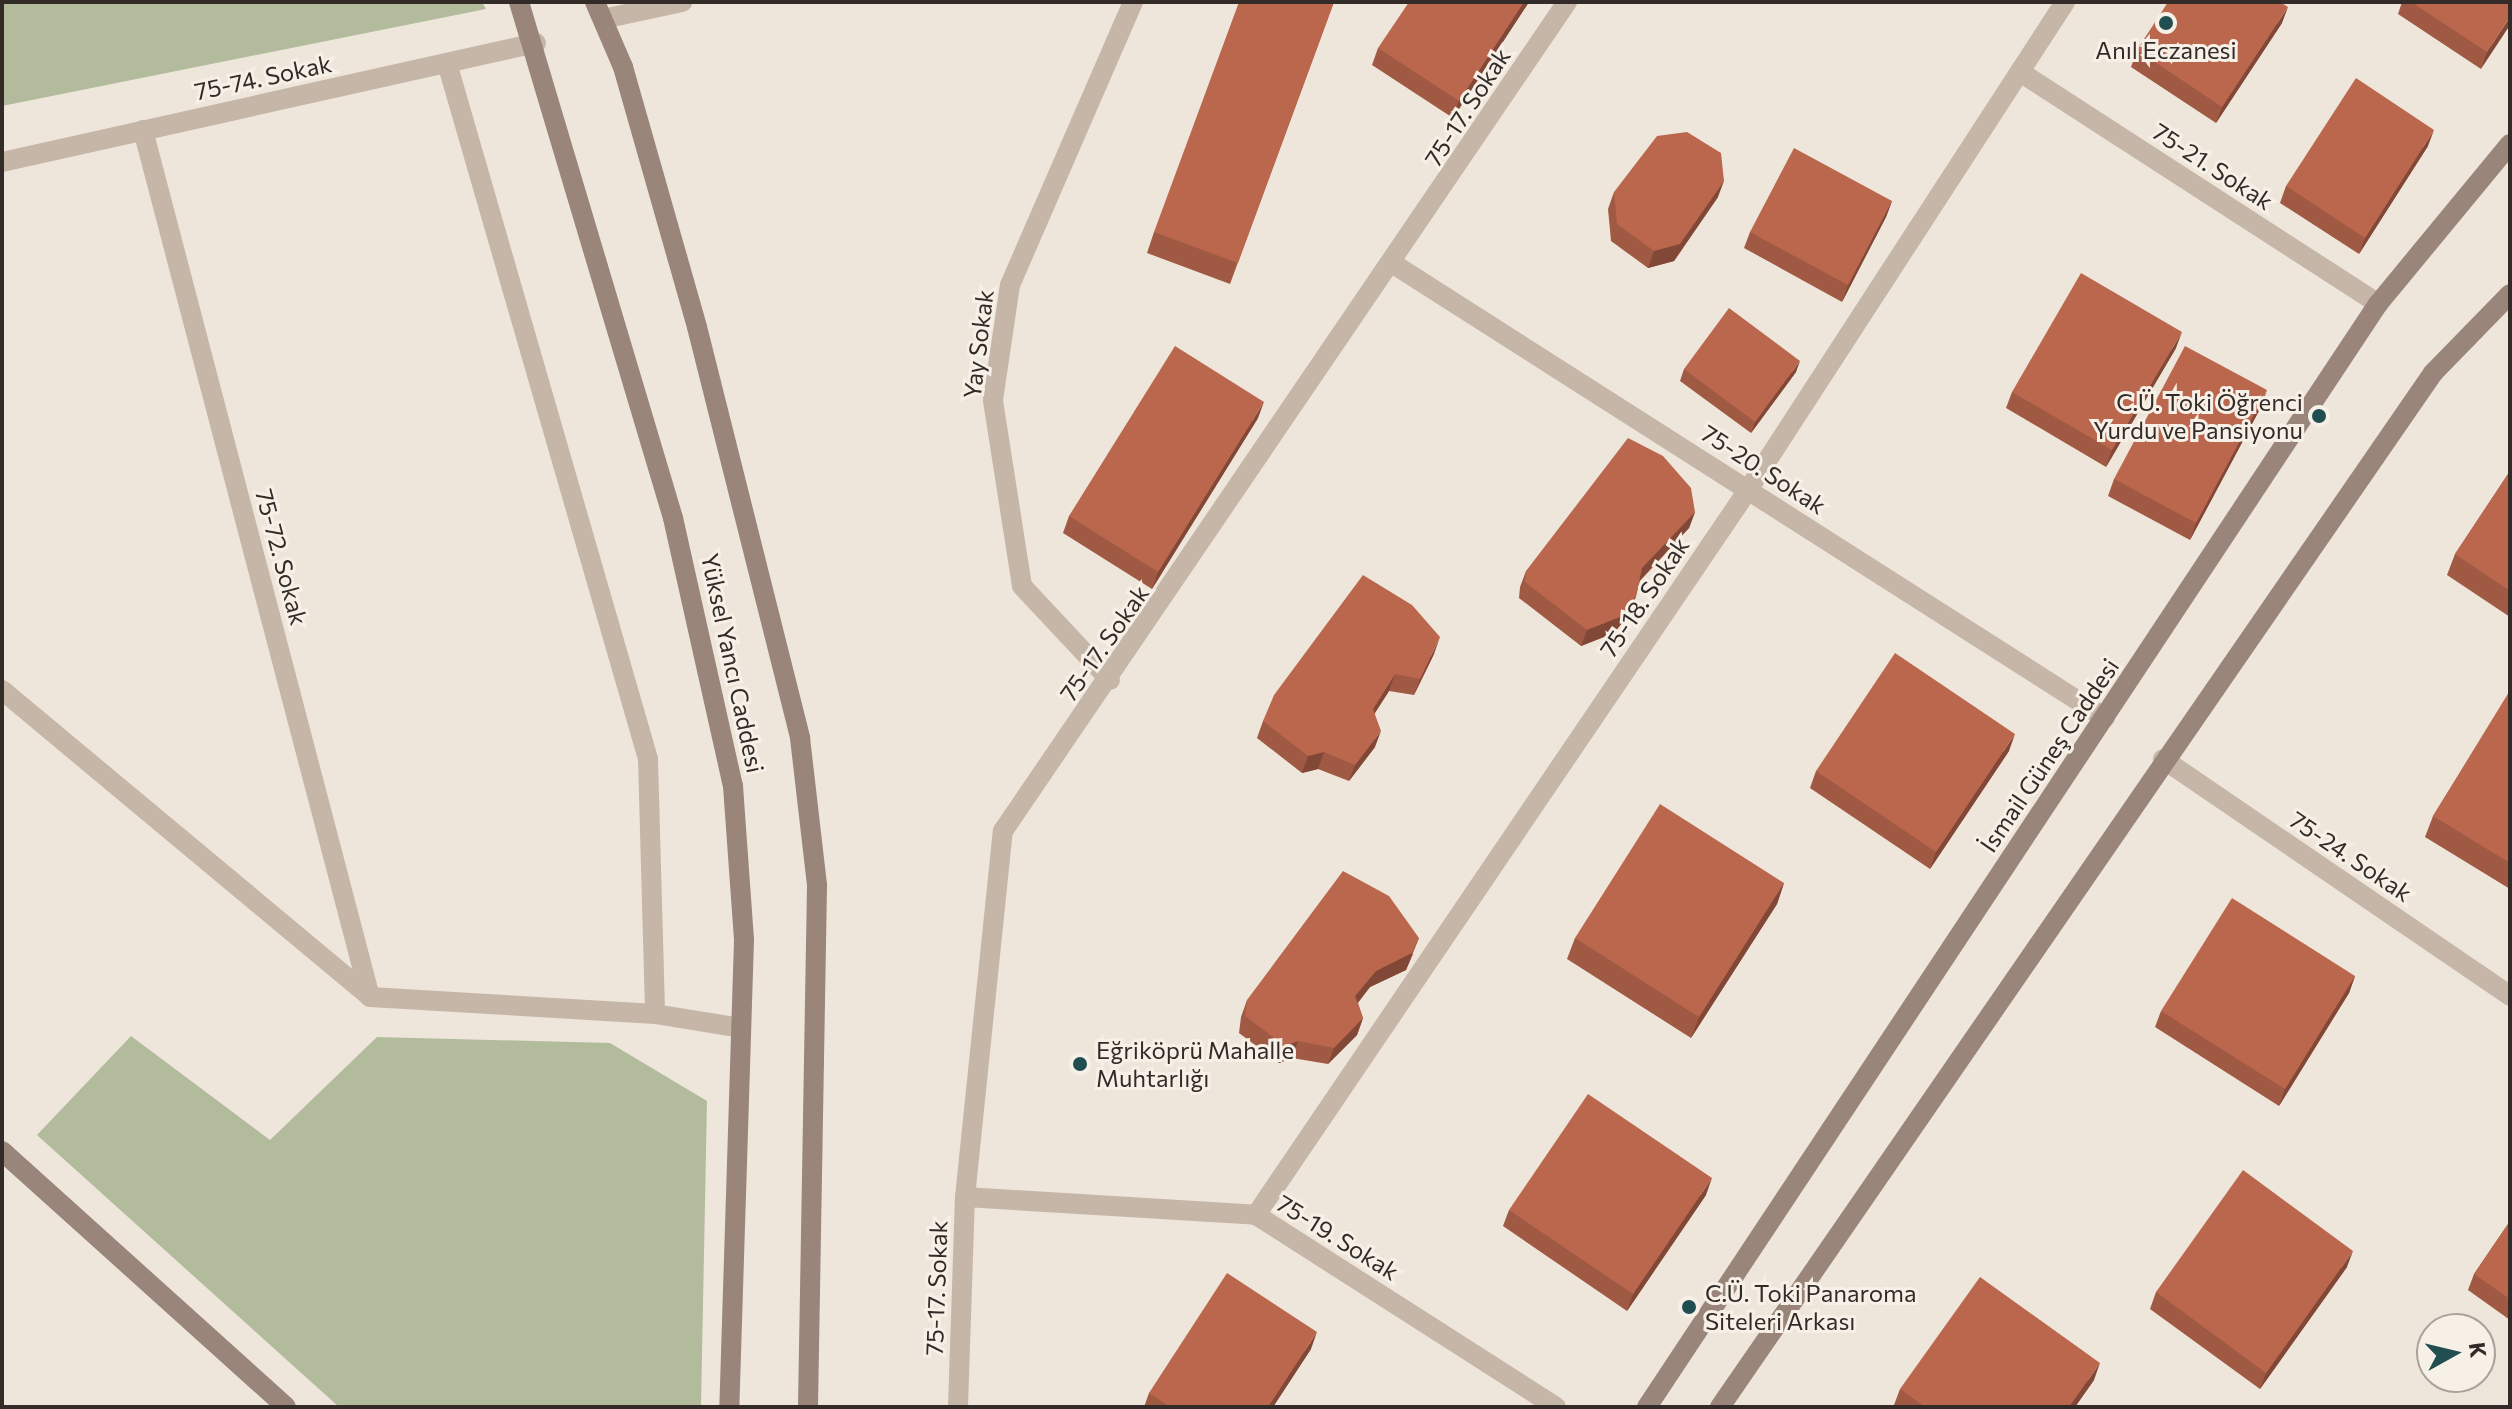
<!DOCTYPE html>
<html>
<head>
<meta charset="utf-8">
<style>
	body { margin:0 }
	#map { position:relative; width:2512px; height:1409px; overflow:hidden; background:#efe6db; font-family:Commissioner,sans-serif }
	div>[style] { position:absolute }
	.green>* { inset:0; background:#b2bc9d }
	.street>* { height:20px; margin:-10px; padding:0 10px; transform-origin:10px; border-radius:10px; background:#c6b6a8 }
	.secondary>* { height:20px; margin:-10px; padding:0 10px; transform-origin:10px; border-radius:10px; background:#99857a }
	.wall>* { inset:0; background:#a05943 }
	.shaded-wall>* { inset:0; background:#824837 }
	.building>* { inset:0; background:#ba674e }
	.dots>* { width:22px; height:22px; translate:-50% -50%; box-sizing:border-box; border:4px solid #f7f0e7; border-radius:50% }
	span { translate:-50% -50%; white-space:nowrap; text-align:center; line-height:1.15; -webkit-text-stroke:6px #f7f0e7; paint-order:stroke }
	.poi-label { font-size:24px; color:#332b28 }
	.right { translate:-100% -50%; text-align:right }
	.left { translate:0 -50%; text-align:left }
	.street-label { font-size:24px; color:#332b28 }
	.frame { position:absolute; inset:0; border:4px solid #332b28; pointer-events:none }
	.north { position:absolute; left:2416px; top:1313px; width:80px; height:80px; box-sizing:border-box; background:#f7f0e7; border:2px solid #a9a19b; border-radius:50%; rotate:82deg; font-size:22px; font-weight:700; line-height:32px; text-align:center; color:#332b28 }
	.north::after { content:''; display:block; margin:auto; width:28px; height:36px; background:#214e51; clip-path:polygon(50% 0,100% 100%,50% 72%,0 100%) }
</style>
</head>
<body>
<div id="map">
	<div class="green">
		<div style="clip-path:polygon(2px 2px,482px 2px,486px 9px,2px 106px)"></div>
		<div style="clip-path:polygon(131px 1036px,270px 1140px,377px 1037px,610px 1043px,707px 1101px,701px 1407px,339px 1407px,37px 1135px)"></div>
	</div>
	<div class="street">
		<div style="left:603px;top:19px;width:81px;rotate:-12.1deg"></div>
		<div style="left:447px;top:63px;width:724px;rotate:73.89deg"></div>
		<div style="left:648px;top:759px;width:255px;rotate:88.4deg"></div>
		<div style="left:2020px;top:72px;width:427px;rotate:32.9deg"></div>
		<div style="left:143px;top:130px;width:896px;rotate:75.33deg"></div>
		<div style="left:2px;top:162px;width:547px;rotate:-12.56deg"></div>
		<div style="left:1395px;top:265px;width:842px;rotate:32.54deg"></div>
		<div style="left:1110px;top:680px;width:129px;rotate:-133.1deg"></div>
		<div style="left:1022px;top:586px;width:188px;rotate:-98.9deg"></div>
		<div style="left:993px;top:400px;width:116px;rotate:-81.6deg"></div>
		<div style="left:1010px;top:285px;width:309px;rotate:-66.5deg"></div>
		<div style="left:2px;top:690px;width:479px;rotate:39.8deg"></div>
		<div style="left:370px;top:997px;width:286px;rotate:3.4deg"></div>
		<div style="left:655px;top:1014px;width:87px;rotate:9.2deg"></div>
		<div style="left:2163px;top:759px;width:420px;rotate:34.3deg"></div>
		<div style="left:965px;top:1197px;width:292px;rotate:3.5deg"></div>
		<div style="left:1256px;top:1215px;width:356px;rotate:32.6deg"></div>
		<div style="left:1256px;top:1215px;width:876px;rotate:-55.84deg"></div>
		<div style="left:1748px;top:490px;width:582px;rotate:-56.99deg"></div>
		<div style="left:958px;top:1407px;width:210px;rotate:-88.1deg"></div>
		<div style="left:965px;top:1197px;width:368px;rotate:-84.1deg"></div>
		<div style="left:1003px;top:831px;width:1003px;rotate:-55.77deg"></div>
	</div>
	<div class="secondary">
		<div style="left:519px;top:2px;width:538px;rotate:73.38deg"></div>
		<div style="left:673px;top:518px;width:275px;rotate:77.4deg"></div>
		<div style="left:733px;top:786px;width:154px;rotate:85.9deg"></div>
		<div style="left:744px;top:940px;width:467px;rotate:91.8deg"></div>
		<div style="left:595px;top:2px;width:71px;rotate:66.7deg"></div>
		<div style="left:623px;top:67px;width:270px;rotate:74.1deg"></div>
		<div style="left:697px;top:327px;width:424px;rotate:75.9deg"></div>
		<div style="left:800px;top:738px;width:149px;rotate:83.4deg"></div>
		<div style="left:817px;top:886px;width:521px;rotate:90.99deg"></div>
		<div style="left:2px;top:1151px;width:382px;rotate:42deg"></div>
		<div style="left:1647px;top:1407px;width:1323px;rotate:-56.47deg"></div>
		<div style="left:2378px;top:304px;width:207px;rotate:-50.5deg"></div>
		<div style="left:1720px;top:1407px;width:1256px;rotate:-55.41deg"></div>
		<div style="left:2433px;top:373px;width:110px;rotate:-45.7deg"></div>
	</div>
	<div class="wall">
		<div style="clip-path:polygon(1334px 2px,1230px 284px,1147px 253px,1154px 232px)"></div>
		<div style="clip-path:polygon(1529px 2px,1453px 118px,1372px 65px,1378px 48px)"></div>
		<div style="clip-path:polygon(2402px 2px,2510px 2px,2481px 69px,2398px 14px)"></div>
		<div style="clip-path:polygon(2282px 23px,2216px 123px,2131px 67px,2137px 50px)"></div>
		<div style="clip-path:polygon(2428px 146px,2359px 254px,2280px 203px,2286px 186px)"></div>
		<div style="clip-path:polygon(1614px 192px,1718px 197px,1674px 261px,1648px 268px,1611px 241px,1608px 209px)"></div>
		<div style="clip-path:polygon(1892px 201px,1886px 217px,1842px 302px,1744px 248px,1750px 232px)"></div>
		<div style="clip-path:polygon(2176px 348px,2106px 467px,2006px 408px,2012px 392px)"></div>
		<div style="clip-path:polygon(1684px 369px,1796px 372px,1751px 433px,1680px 381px)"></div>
		<div style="clip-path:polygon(2261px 407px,2190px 540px,2108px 496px,2114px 479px)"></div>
		<div style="clip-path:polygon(1258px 418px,1152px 589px,1063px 533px,1069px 516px)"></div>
		<div style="clip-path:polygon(2510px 471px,2510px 617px,2447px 575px,2455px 554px)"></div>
		<div style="clip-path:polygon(1695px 512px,1689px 528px,1640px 581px,1636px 596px,1630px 613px,1614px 633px,1581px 646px,1519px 598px,1520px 587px,1526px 571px)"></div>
		<div style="clip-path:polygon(1434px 654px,1414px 695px,1389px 691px,1375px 713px,1375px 747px,1349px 781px,1318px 769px,1302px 773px,1257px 738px,1263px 721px)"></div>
		<div style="clip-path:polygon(2510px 693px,2510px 889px,2425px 837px,2433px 816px)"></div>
		<div style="clip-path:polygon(2009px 751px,1930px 869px,1810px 788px,1816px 771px)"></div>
		<div style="clip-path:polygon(1784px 883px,1777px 904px,1691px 1038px,1567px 959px,1575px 938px)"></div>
		<div style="clip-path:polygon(1413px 954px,1406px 970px,1370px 987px,1358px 1003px,1363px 1018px,1357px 1035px,1328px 1064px,1292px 1058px,1279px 1063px,1239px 1033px,1241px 1017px,1247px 1000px)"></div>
		<div style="clip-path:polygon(2355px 976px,2349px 993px,2279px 1106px,2155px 1027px,2161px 1011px)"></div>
		<div style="clip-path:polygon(1706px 1195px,1627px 1311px,1503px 1226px,1509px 1210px)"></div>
		<div style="clip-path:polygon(2510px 1221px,2510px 1320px,2468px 1290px,2474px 1274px)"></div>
		<div style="clip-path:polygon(2347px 1267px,2260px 1389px,2150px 1309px,2156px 1292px)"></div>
		<div style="clip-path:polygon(1311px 1349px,1273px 1407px,1144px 1407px,1149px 1393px)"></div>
		<div style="clip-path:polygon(2094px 1380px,2075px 1407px,1896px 1407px,1894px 1405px,1900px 1389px)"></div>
	</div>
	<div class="shaded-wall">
		<div style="clip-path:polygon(1524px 2px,1529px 2px,1453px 118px,1459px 101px)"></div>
		<div style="clip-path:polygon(2288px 7px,2282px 23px,2216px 123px,2222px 107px)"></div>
		<div style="clip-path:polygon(2510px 17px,2510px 25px,2481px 69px,2487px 52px)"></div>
		<div style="clip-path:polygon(2434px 130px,2428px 146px,2359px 254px,2365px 238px)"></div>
		<div style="clip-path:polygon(1724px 181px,1718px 197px,1674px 261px,1648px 268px,1654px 251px)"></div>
		<div style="clip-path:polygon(1892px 201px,1886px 217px,1842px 302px,1848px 285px)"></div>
		<div style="clip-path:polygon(2182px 332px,2176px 348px,2106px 467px,2112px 450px)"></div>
		<div style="clip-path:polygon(1800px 361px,1796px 372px,1751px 433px,1755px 422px)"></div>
		<div style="clip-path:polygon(2267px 390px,2261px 407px,2190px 540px,2196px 523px)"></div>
		<div style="clip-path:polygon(1264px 402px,1258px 418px,1152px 589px,1158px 572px)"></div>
		<div style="clip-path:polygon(1695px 512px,1689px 528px,1636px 584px,1642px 568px)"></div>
		<div style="clip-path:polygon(1636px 596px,1630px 613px,1614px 633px,1581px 646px,1587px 630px)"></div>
		<div style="clip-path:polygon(1440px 637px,1434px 654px,1414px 695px,1420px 679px)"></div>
		<div style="clip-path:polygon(1395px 674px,1389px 691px,1367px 725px,1373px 709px)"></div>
		<div style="clip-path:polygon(1381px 731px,1375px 747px,1349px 781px,1355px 765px)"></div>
		<div style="clip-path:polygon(2015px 734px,2009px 751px,1930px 869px,1936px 852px)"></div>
		<div style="clip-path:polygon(1324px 752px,1318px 769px,1302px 773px,1308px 756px)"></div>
		<div style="clip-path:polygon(1784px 883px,1777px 904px,1691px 1038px,1699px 1017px)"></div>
		<div style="clip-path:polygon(1419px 938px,1406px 970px,1370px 987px,1349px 1013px,1355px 996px,1376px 971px)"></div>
		<div style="clip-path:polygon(2355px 976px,2349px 993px,2279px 1106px,2285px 1089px)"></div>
		<div style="clip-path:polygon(1363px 1018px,1357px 1035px,1328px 1064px,1334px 1048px)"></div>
		<div style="clip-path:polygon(1298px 1041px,1292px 1058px,1279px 1063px,1285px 1046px)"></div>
		<div style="clip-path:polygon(1712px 1178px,1706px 1195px,1627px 1311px,1633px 1294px)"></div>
		<div style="clip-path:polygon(2353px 1251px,2347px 1267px,2260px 1389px,2266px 1373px)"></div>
		<div style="clip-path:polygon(1317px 1332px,1311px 1349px,1273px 1407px,1268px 1407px)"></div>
		<div style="clip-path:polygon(2100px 1363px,2094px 1380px,2075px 1407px,2069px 1407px)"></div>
	</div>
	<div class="building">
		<div style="clip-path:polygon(1239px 2px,1334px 2px,1238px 263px,1154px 232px)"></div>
		<div style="clip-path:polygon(1409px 2px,1524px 2px,1459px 101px,1378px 48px)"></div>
		<div style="clip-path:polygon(2168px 2px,2280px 2px,2288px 7px,2222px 107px,2137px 50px)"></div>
		<div style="clip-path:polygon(2411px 2px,2510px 2px,2510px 17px,2487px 52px)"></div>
		<div style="clip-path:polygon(2356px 78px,2434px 130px,2365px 238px,2286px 186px)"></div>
		<div style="clip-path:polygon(1687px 132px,1721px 153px,1724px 181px,1680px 244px,1654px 251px,1617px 224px,1614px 192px,1657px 136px)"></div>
		<div style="clip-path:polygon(1794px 148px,1892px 201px,1848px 285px,1750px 232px)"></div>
		<div style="clip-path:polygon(2081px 273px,2182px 332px,2112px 450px,2012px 392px)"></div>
		<div style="clip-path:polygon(1729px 308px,1800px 361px,1755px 422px,1684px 369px)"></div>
		<div style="clip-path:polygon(1175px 346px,1264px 402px,1158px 572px,1069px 516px)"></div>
		<div style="clip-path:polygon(2185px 346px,2267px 390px,2196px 523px,2114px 479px)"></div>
		<div style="clip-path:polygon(1628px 438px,1663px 456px,1691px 488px,1695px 512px,1642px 568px,1636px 596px,1620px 617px,1587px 630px,1525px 582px,1526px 571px)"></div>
		<div style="clip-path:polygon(2510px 471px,2510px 591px,2455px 554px)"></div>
		<div style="clip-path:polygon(1363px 575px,1412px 605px,1440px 637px,1420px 679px,1395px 674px,1373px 709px,1381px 731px,1355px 765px,1324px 752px,1308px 756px,1263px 721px,1274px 695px)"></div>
		<div style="clip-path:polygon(1895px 653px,2015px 734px,1936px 852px,1816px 771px)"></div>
		<div style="clip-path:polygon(2509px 692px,2510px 693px,2510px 863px,2433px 816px)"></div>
		<div style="clip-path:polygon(1660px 804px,1784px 883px,1699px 1017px,1575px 938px)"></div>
		<div style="clip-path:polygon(1343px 871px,1389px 896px,1419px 938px,1412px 953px,1376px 971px,1355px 996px,1363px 1018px,1334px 1048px,1298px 1041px,1285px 1046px,1245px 1016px,1247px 1000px)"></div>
		<div style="clip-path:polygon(2232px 898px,2355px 976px,2285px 1089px,2161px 1011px)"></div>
		<div style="clip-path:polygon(1588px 1094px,1712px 1178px,1633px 1294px,1509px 1210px)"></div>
		<div style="clip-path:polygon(2243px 1170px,2353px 1251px,2266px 1373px,2156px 1292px)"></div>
		<div style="clip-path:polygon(2510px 1221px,2510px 1299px,2474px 1274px)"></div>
		<div style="clip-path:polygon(1227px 1273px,1317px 1332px,1268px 1407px,1170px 1407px,1149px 1393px)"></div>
		<div style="clip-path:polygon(1980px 1277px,2100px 1363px,2069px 1407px,1925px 1407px,1900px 1389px)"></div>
	</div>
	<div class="dots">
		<div style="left:2166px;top:23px;background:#214e51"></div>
		<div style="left:2319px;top:416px;background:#214e51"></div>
		<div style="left:1080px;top:1064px;background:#214e51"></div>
		<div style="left:1689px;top:1307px;background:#214e51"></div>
	</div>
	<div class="poi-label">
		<span style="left:2166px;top:50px">Anıl Eczanesi</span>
		<span class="right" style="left:2303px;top:416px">C.Ü. Toki Öğrenci<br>Yurdu ve Pansiyonu</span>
		<span class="left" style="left:1096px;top:1064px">Eğriköprü Mahalle<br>Muhtarlığı</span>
		<span class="left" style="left:1705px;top:1307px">C.Ü. Toki Panaroma<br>Siteleri Arkası</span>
	</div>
	<div class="street-label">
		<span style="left:263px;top:77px;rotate:-12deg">75-74. Sokak</span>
		<span style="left:1467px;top:107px;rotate:-57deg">75-17. Sokak</span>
		<span style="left:2213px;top:166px;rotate:33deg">75-21. Sokak</span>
		<span style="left:978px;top:344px;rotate:-83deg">Yay Sokak</span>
		<span style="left:1764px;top:469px;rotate:33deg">75-20. Sokak</span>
		<span style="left:282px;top:557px;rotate:75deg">75-72. Sokak</span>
		<span style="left:1644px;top:597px;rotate:-56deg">75-18. Sokak</span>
		<span style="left:1104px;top:643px;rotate:-55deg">75-17. Sokak</span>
		<span style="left:733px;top:663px;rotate:78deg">Yüksel Yancı Caddesi</span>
		<span style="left:2049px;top:755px;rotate:-56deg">İsmail Güneş Caddesi</span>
		<span style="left:2351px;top:856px;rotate:34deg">75-24. Sokak</span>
		<span style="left:1338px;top:1237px;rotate:32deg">75-19. Sokak</span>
		<span style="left:936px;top:1288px;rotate:-88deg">75-17. Sokak</span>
	</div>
	<div class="frame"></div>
	<div class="north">K</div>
</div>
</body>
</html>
